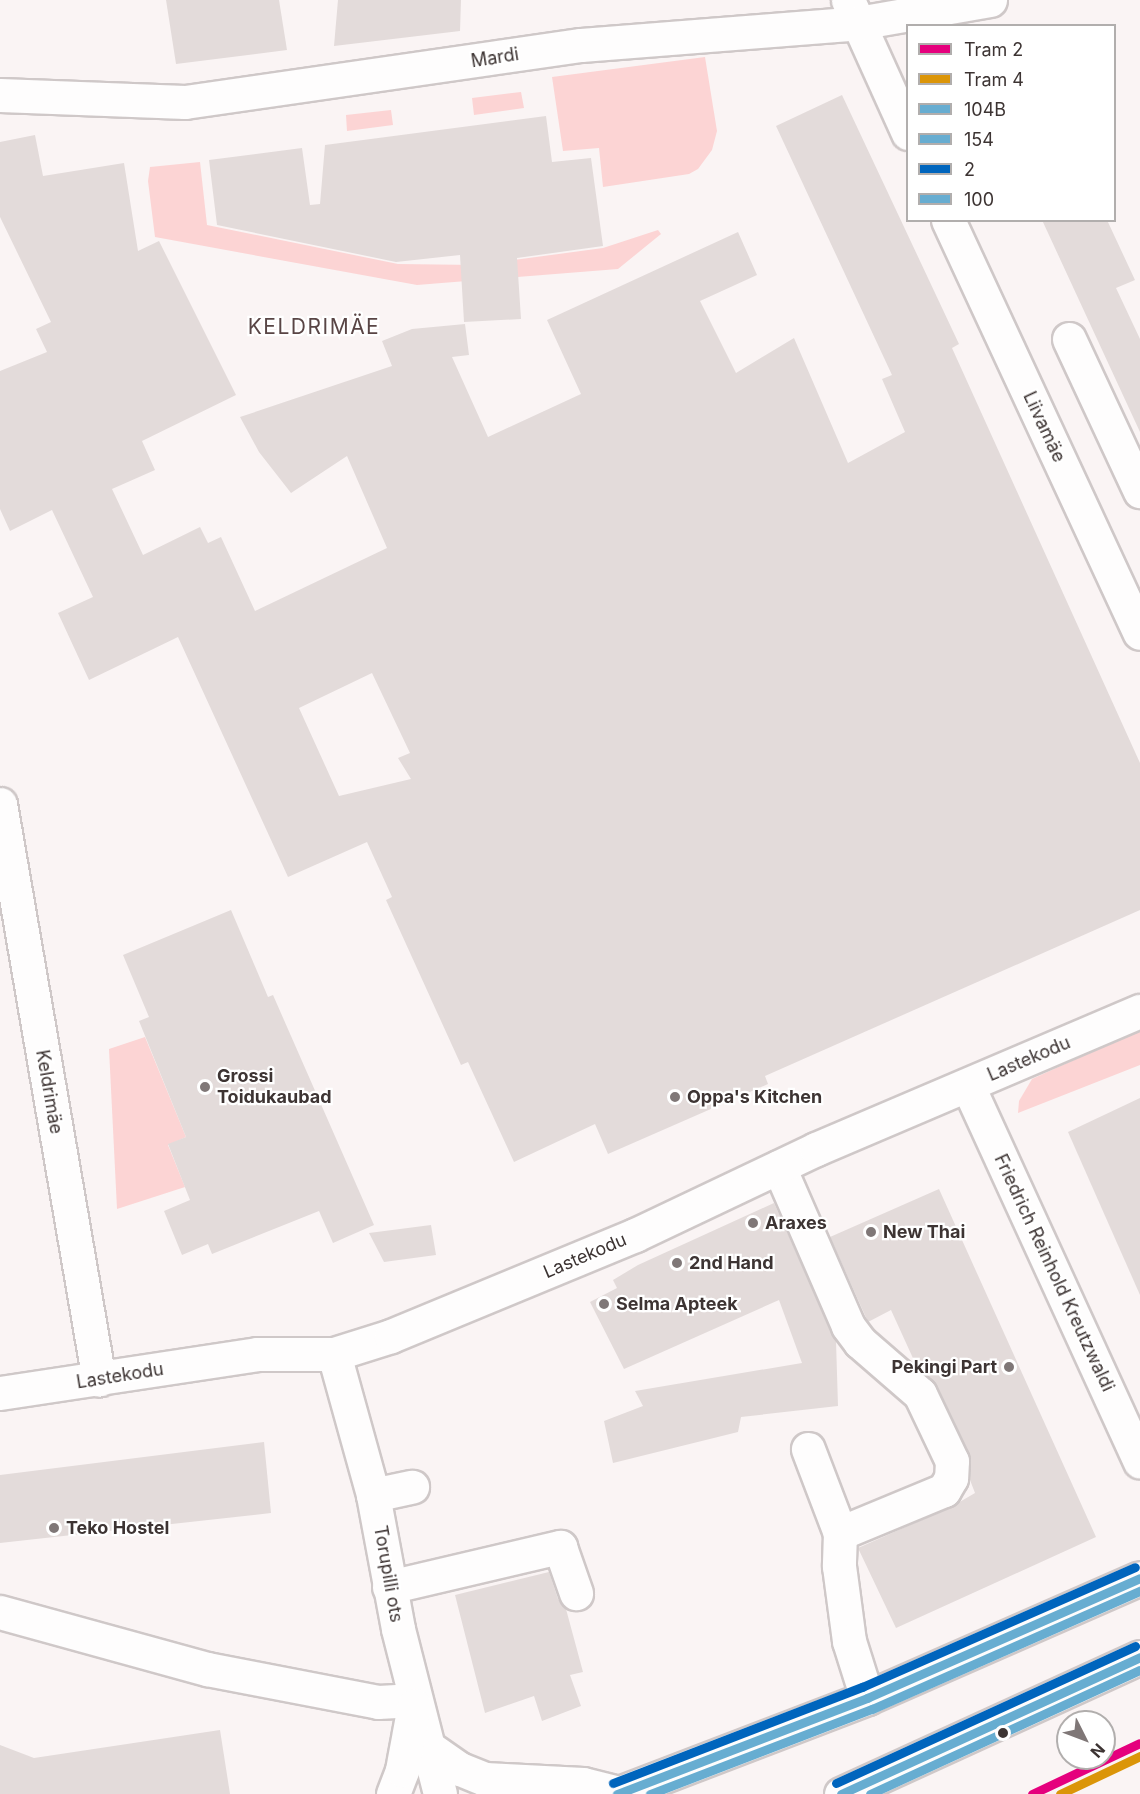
<!DOCTYPE html>
<html>
<head>
<meta charset="utf-8">
<style>
	body { margin:0 }
	#map { position:relative; width:1140px; height:1794px; overflow:hidden; background:#faf4f4; font-family:Inter,sans-serif }
	div>[style] { position:absolute }
	.green>* { inset:0; background:#fcd4d4 }
	.building>* { inset:0; background:#e3dbda }
	.roads { filter:drop-shadow(2px 0 #cfc8c8) drop-shadow(-2px 0 #cfc8c8) drop-shadow(0 2px #cfc8c8) drop-shadow(0 -2px #cfc8c8) }
	.minor>* { height:33px; margin:-16.5px; padding:0 16.5px; transform-origin:16.5px; border-radius:16.5px; background:#fefdfd }
	.major>* { height:33px; margin:-16.5px; padding:0 16.5px; transform-origin:16.5px; border-radius:16.5px; background:#fefdfd }
	.bus-1>* { height:9px; margin:-4.5px; padding:0 4.5px; transform-origin:4.5px; border-radius:4.5px; background:#67add1 }
	.bus-2>* { height:9px; margin:-4.5px; padding:0 4.5px; transform-origin:4.5px; border-radius:4.5px; background:#67add1 }
	.bus-3>* { height:9px; margin:-4.5px; padding:0 4.5px; transform-origin:4.5px; border-radius:4.5px; background:#0065bd }
	.bus-4>* { height:9px; margin:-4.5px; padding:0 4.5px; transform-origin:4.5px; border-radius:4.5px; background:#67add1 }
	.tram-1>* { height:9px; margin:-4.5px; padding:0 4.5px; transform-origin:4.5px; border-radius:4.5px; background:#e5007d }
	.tram-2>* { height:9px; margin:-4.5px; padding:0 4.5px; transform-origin:4.5px; border-radius:4.5px; background:#db9508 }
	.dots>* { width:16px; height:16px; translate:-50% -50%; box-sizing:border-box; border:3px solid #fff; border-radius:50% }
	span { translate:-50% -50%; white-space:nowrap; text-align:center; line-height:1.15; -webkit-text-stroke:4.5px #fff; paint-order:stroke }
	.street-label { font-size:18px; color:#3d3433 }
	.poi-label { font-size:18px; color:#3d3433; font-weight:700 }
	.left { translate:0 -50%; text-align:left }
	.right { translate:-100% -50%; text-align:right }
	.quarter-label { font-size:21px; color:#594545; letter-spacing:1.5px }
	.legend { position:absolute; left:906px; top:24px; width:210px; height:198px; box-sizing:border-box; background:#fff; border:2px solid #b1aead; margin:0; padding:8px 10px; list-style:none; font-size:18px; color:#3d3433 }
	.legend li { display:flex; align-items:center; gap:12px; height:30px }
	.legend b { width:30px; border:2px solid #b1aead }
	.north { position:absolute; left:1056px; top:1710px; width:60px; height:60px; box-sizing:border-box; background:#fff; border:2px solid #b1aead; border-radius:50%; rotate:132deg; font-size:16px; font-weight:700; line-height:24px; text-align:center; color:#3d3433 }
	.north::after { content:''; display:block; margin:auto; width:21px; height:27px; background:#7f7777; clip-path:polygon(50% 0,100% 100%,50% 72%,0 100%) }
</style>
</head>
<body>
<div id="map">
	<div class="green">
		<div style="clip-path:polygon(705px 57px,717px 131px,712px 150px,698px 169px,689px 174px,603px 187px,599px 148px,563px 151px,552px 77px)"></div>
		<div style="clip-path:polygon(521px 92px,524px 108px,474px 115px,472px 98px)"></div>
		<div style="clip-path:polygon(391px 110px,393px 125px,347px 131px,346px 115px)"></div>
		<div style="clip-path:polygon(200px 162px,207px 225px,398px 264px,477px 265px,603px 248px,658px 230px,661px 234px,618px 269px,417px 285px,155px 237px,148px 181px,150px 167px)"></div>
		<div style="clip-path:polygon(1140px 1030px,1140px 1065px,1018px 1113px,1019px 1101px,1032px 1079px)"></div>
		<div style="clip-path:polygon(145px 1037px,186px 1137px,168px 1145px,185px 1187px,117px 1209px,109px 1049px)"></div>
	</div>
	<div class="building">
		<div style="clip-path:polygon(166px 0,279px 0,287px 50px,176px 64px)"></div>
		<div style="clip-path:polygon(338px 0,461px 0,460px 31px,334px 46px)"></div>
		<div style="clip-path:polygon(evenodd,842px 95px,959px 344px,952px 348px,1140px 763px,1140px 910px,765px 1076px,768px 1084px,608px 1154px,595px 1124px,514px 1162px,468px 1062px,461px 1065px,386px 900px,392px 897px,367px 842px,288px 877px,178px 637px,89px 680px,58px 613px,93px 597px,52px 510px,10px 531px,0 509px,0 371px,47px 352px,36px 329px,51px 322px,0 217px,0 142px,35px 135px,43px 176px,124px 163px,138px 251px,159px 241px,236px 395px,142px 441px,155px 470px,112px 489px,143px 555px,200px 527px,208px 543px,221px 537px,255px 611px,387px 548px,347px 456px,291px 493px,259px 452px,240px 417px,392px 366px,382px 341px,412px 329px,465px 324px,469px 355px,452px 357px,488px 437px,581px 394px,547px 320px,738px 232px,757px 275px,700px 301px,736px 373px,794px 338px,848px 463px,905px 432px,882px 379px,892px 375px,776px 126px,842px 95px,372px 673px,410px 753px,398px 758px,411px 779px,339px 796px,299px 708px,372px 673px)"></div>
		<div style="clip-path:polygon(546px 116px,552px 162px,591px 158px,603px 246px,517px 258px,521px 319px,464px 322px,460px 255px,396px 262px,217px 225px,209px 160px,302px 148px,310px 205px,320px 204px,325px 145px)"></div>
		<div style="clip-path:polygon(1042px 220px,1107px 220px,1135px 280px,1116px 288px,1140px 339px,1140px 432px)"></div>
		<div style="clip-path:polygon(231px 910px,268px 997px,273px 995px,374px 1225px,333px 1243px,319px 1211px,212px 1254px,208px 1244px,182px 1255px,164px 1211px,190px 1200px,168px 1144px,186px 1137px,139px 1021px,149px 1017px,123px 955px)"></div>
		<div style="clip-path:polygon(1140px 1098px,1140px 1295px,1068px 1132px)"></div>
		<div style="clip-path:polygon(939px 1189px,1096px 1537px,896px 1628px,858px 1548px,951px 1507px,975px 1493px,970px 1480px,971px 1462px,937px 1386px,917px 1367px,891px 1310px,868px 1322px,830px 1237px)"></div>
		<div style="clip-path:polygon(774px 1203px,836px 1341px,838px 1406px,741px 1417px,738px 1432px,613px 1463px,604px 1421px,643px 1406px,635px 1391px,802px 1363px,779px 1300px,624px 1369px,590px 1302px,617px 1288px,613px 1280px,638px 1265px)"></div>
		<div style="clip-path:polygon(431px 1225px,436px 1255px,384px 1262px,369px 1233px)"></div>
		<div style="clip-path:polygon(264px 1442px,271px 1513px,0 1543px,0 1475px)"></div>
		<div style="clip-path:polygon(549px 1572px,558px 1599px,566px 1609px,583px 1672px,570px 1675px,581px 1706px,542px 1721px,534px 1696px,485px 1713px,455px 1595px)"></div>
		<div style="clip-path:polygon(220px 1730px,230px 1794px,0 1794px,0 1745px,34px 1758px)"></div>
	</div>
	<div class="roads">
		<div class="minor">
			<div style="left:848px;top:0;width:146px;rotate:65.7deg"></div>
			<div style="left:0;top:95px;width:185px;rotate:2.2deg"></div>
			<div style="left:185px;top:102px;width:400px;rotate:-8.2deg"></div>
			<div style="left:581px;top:45px;width:278px;rotate:-4.5deg"></div>
			<div style="left:858px;top:23px;width:134px;rotate:-9.9deg"></div>
			<div style="left:948px;top:220px;width:455px;rotate:65.1deg"></div>
			<div style="left:1069px;top:339px;width:168px;rotate:65deg"></div>
			<div style="left:0;top:804px;width:584px;rotate:80.25deg"></div>
			<div style="left:968px;top:1086px;width:413px;rotate:65.4deg"></div>
			<div style="left:779px;top:1167px;width:173px;rotate:66.5deg"></div>
			<div style="left:848px;top:1326px;width:20px;rotate:53deg"></div>
			<div style="left:860px;top:1342px;width:79px;rotate:40.9deg"></div>
			<div style="left:920px;top:1394px;width:74px;rotate:64.5deg"></div>
			<div style="left:952px;top:1461px;width:17px;rotate:93deg"></div>
			<div style="left:951px;top:1478px;width:14px;rotate:120deg"></div>
			<div style="left:944px;top:1490px;width:113px;rotate:157.5deg"></div>
			<div style="left:840px;top:1533px;width:90px;rotate:-110.9deg"></div>
			<div style="left:334px;top:1354px;width:146px;rotate:74.5deg"></div>
			<div style="left:373px;top:1495px;width:136px;rotate:79.4deg"></div>
			<div style="left:398px;top:1629px;width:170px;rotate:75.7deg"></div>
			<div style="left:0;top:1393px;width:260px;rotate:-8.6deg"></div>
			<div style="left:257px;top:1354px;width:77px"></div>
			<div style="left:334px;top:1354px;width:60px;rotate:-17.5deg"></div>
			<div style="left:391px;top:1336px;width:264px;rotate:-22.5deg"></div>
			<div style="left:635px;top:1235px;width:200px;rotate:-25.4deg"></div>
			<div style="left:816px;top:1149px;width:352px;rotate:-23.1deg"></div>
			<div style="left:373px;top:1495px;width:40px;rotate:-12deg"></div>
			<div style="left:840px;top:1533px;width:33px;rotate:92deg"></div>
			<div style="left:839px;top:1566px;width:76px;rotate:82.4deg"></div>
			<div style="left:849px;top:1641px;width:60px;rotate:72.5deg"></div>
			<div style="left:389px;top:1587px;width:176px;rotate:-13.2deg"></div>
			<div style="left:560px;top:1547px;width:49px;rotate:70.8deg"></div>
			<div style="left:0;top:1612px;width:215px;rotate:15.4deg"></div>
			<div style="left:207px;top:1669px;width:174px;rotate:10.9deg"></div>
			<div style="left:378px;top:1702px;width:37px;rotate:-3deg"></div>
			<div style="left:431px;top:1749px;width:35px;rotate:35deg"></div>
			<div style="left:460px;top:1769px;width:27px;rotate:22deg"></div>
			<div style="left:485px;top:1779px;width:98px;rotate:2.9deg"></div>
			<div style="left:583px;top:1784px;width:38px;rotate:14deg"></div>
			<div style="left:393px;top:1794px;width:26px;rotate:-69deg"></div>
			<div style="left:402px;top:1770px;width:66px;rotate:-79.5deg"></div>
		</div>
		<div class="major">
			<div style="left:617px;top:1794px;width:268px;rotate:-21deg"></div>
			<div style="left:867px;top:1698px;width:298px;rotate:-23.7deg"></div>
			<div style="left:841px;top:1794px;width:329px;rotate:-24.6deg"></div>
		</div>
	</div>
	<div class="bus-1">
		<div style="left:617px;top:1794px;width:268px;rotate:-21deg"></div>
		<div style="left:867px;top:1698px;width:298px;rotate:-23.7deg"></div>
		<div style="left:841px;top:1794px;width:329px;rotate:-24.6deg"></div>
	</div>
	<div class="bus-2">
		<div style="left:650px;top:1794px;width:238px;rotate:-21deg"></div>
		<div style="left:872px;top:1709px;width:293px;rotate:-23.8deg"></div>
	</div>
	<div class="bus-3">
		<div style="left:613px;top:1783px;width:267px;rotate:-21.1deg"></div>
		<div style="left:862px;top:1687px;width:298px;rotate:-23.7deg"></div>
		<div style="left:836px;top:1783px;width:329px;rotate:-24.6deg"></div>
	</div>
	<div class="bus-4">
		<div style="left:870px;top:1794px;width:297px;rotate:-24.7deg"></div>
	</div>
	<div class="tram-1">
		<div style="left:1032px;top:1794px;width:119px;rotate:-25.3deg"></div>
	</div>
	<div class="tram-2">
		<div style="left:1060px;top:1794px;width:89px;rotate:-25.4deg"></div>
	</div>
	<div class="dots">
		<div style="left:205px;top:1087px;background:#7f7777"></div>
		<div style="left:675px;top:1097px;background:#7f7777"></div>
		<div style="left:753px;top:1223px;background:#7f7777"></div>
		<div style="left:871px;top:1232px;background:#7f7777"></div>
		<div style="left:677px;top:1263px;background:#7f7777"></div>
		<div style="left:604px;top:1304px;background:#7f7777"></div>
		<div style="left:1009px;top:1367px;background:#7f7777"></div>
		<div style="left:54px;top:1528px;background:#7f7777"></div>
		<div style="left:1003px;top:1733px;background:#3d3433"></div>
	</div>
	<div class="street-label">
		<span style="left:495px;top:58px;rotate:-9deg">Mardi</span>
		<span style="left:1044px;top:427px;rotate:65deg">Liivamäe</span>
		<span style="left:1029px;top:1059px;rotate:-23deg">Lastekodu</span>
		<span style="left:49px;top:1092px;rotate:80deg">Keldrimäe</span>
		<span style="left:585px;top:1256px;rotate:-23deg">Lastekodu</span>
		<span style="left:1054px;top:1273px;rotate:65deg">Friedrich Reinhold Kreutzwaldi</span>
		<span style="left:120px;top:1376px;rotate:-9deg">Lastekodu</span>
		<span style="left:388px;top:1574px;rotate:80deg">Torupilli ots</span>
	</div>
	<div class="poi-label">
		<span class="left" style="left:217px;top:1087px">Grossi<br>Toidukaubad</span>
		<span class="left" style="left:687px;top:1097px">Oppa's Kitchen</span>
		<span class="left" style="left:765px;top:1223px">Araxes</span>
		<span class="left" style="left:883px;top:1232px">New Thai</span>
		<span class="left" style="left:689px;top:1263px">2nd Hand</span>
		<span class="left" style="left:616px;top:1304px">Selma Apteek</span>
		<span class="right" style="left:997px;top:1367px">Pekingi Part</span>
		<span class="left" style="left:66px;top:1528px">Teko Hostel</span>
	</div>
	<div class="quarter-label">
		<span style="left:314px;top:327px">KELDRIMÄE</span>
	</div>
	<ul class="legend">
	<li><b style="height:8px;background:#e5007d"></b>Tram 2</li>
	<li><b style="height:8px;background:#db9508"></b>Tram 4</li>
	<li><b style="height:8px;background:#67add1"></b>104B</li>
	<li><b style="height:8px;background:#67add1"></b>154</li>
	<li><b style="height:8px;background:#0065bd"></b>2</li>
	<li><b style="height:8px;background:#67add1"></b>100</li>
	</ul>
	<div class="north">N</div>
</div>
</body>
</html>
